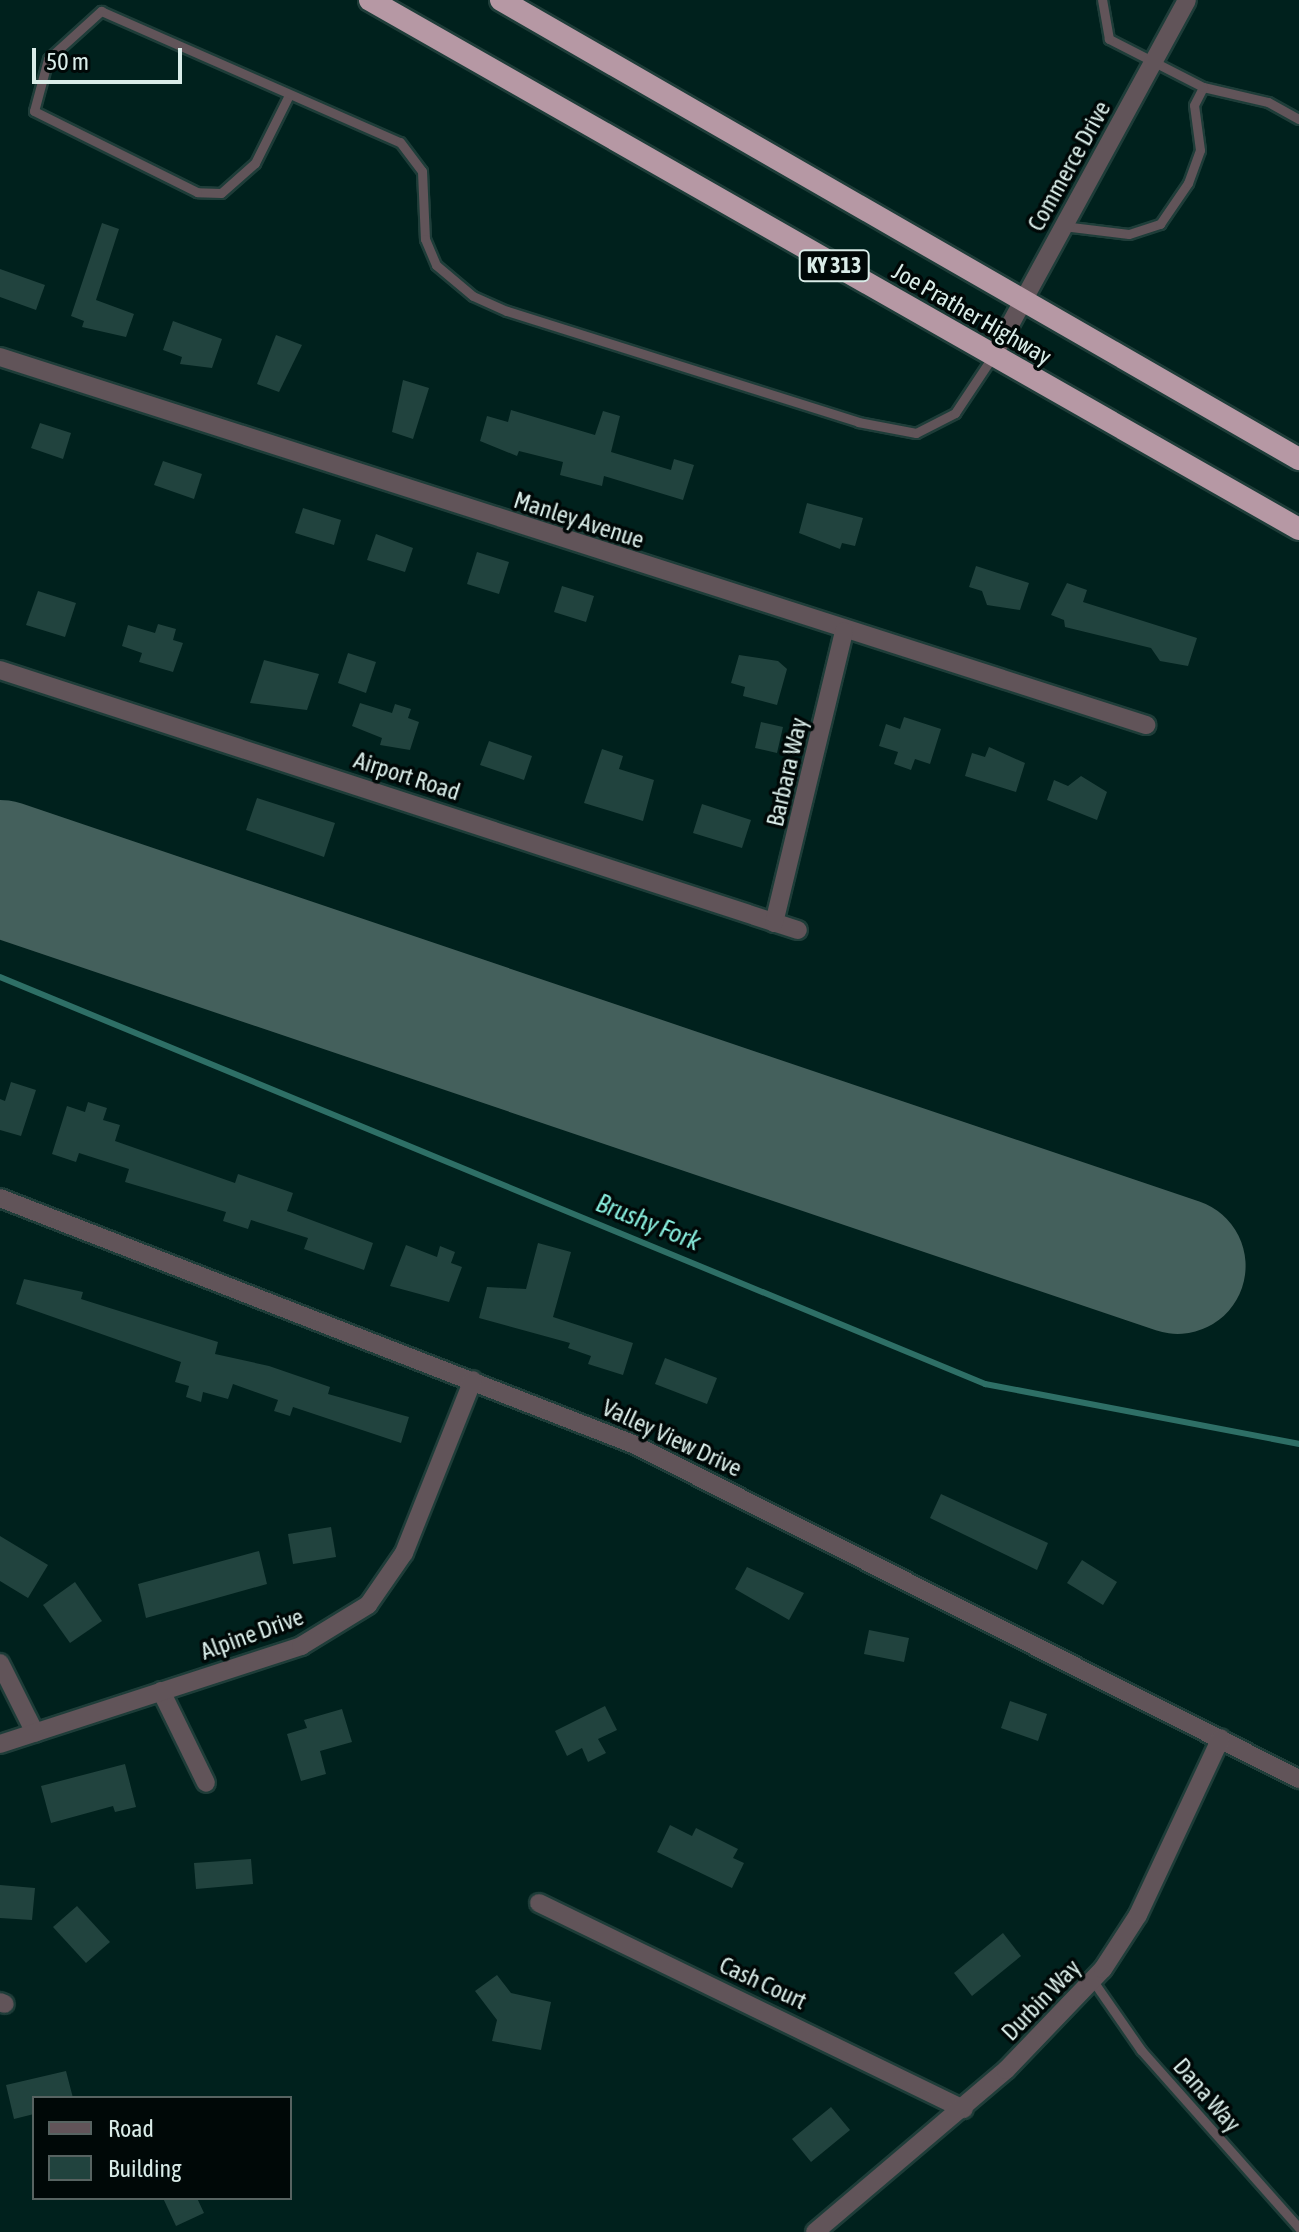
<!DOCTYPE html>
<html>
<head>
<meta charset="utf-8">
<style>
	body { margin:0 }
	#map { position:relative; width:1299px; height:2232px; overflow:hidden; background:#00211d; font-family:"Asap Condensed",sans-serif }
	div>[style] { position:absolute }
	.stream>* { height:6px; margin:-3px; padding:0 3px; transform-origin:3px; border-radius:3px; background:#2e6f66 }
	.runway>* { height:136px; margin:-68px; padding:0 68px; transform-origin:68px; border-radius:68px; background:#44605c }
	.building>* { inset:0; background:#21433e }
	.roads { filter:drop-shadow(2px 0 #1e3d39) drop-shadow(-2px 0 #1e3d39) drop-shadow(0 2px #1e3d39) drop-shadow(0 -2px #1e3d39) }
	.service>* { height:9px; margin:-4.5px; padding:0 4.5px; transform-origin:4.5px; border-radius:4.5px; background:#615459 }
	.minor>* { height:18px; margin:-9px; padding:0 9px; transform-origin:9px; border-radius:9px; background:#615459 }
	.trunk>* { height:22px; margin:-11px; padding:0 11px; transform-origin:11px; border-radius:11px; background:#b698a4 }
	span { translate:-50% -50%; white-space:nowrap; text-align:center; line-height:1.15; -webkit-text-stroke:7px #000807; paint-order:stroke }
	.shield-label span { padding:2px 6px; background:#000807; border:2px solid; border-radius:6px; -webkit-text-stroke-width:0 }
	.shield-label { font-size:22px; color:#d9ece8; font-weight:700 }
	.street-label { font-size:24px; color:#d9ece8 }
	.water-label { font-size:26px; color:#87ecdc; font-style:italic }
	.legend { position:absolute; left:32px; top:2096px; width:260px; height:104px; box-sizing:border-box; background:#000807; border:2px solid #576361; margin:0; padding:10px 14px; list-style:none; font-size:24px; color:#d9ece8 }
	.legend li { display:flex; align-items:center; gap:16px; height:40px }
	.legend b { width:40px; border:2px solid #576361 }
	.scale { position:absolute; left:32px; top:48px; width:150px; height:36px; box-sizing:border-box; border:4px solid #d9ece8; border-top:0; padding-left:10px; font-size:24px; line-height:28px; white-space:nowrap; color:#d9ece8; -webkit-text-stroke:6px #000807; paint-order:stroke }
</style>
</head>
<body>
<div id="map">
	<div class="stream">
		<div style="left:0;top:977px;width:1066px;rotate:22.45deg"></div>
		<div style="left:985px;top:1384px;width:320px;rotate:10.8deg"></div>
	</div>
	<div class="runway">
		<div style="left:0;top:868px;width:1243px;rotate:18.67deg"></div>
	</div>
	<div class="building">
		<div style="clip-path:polygon(102px 223px,119px 229px,96px 300px,134px 314px,126px 337px,82px 327px,84px 321px,71px 316px)"></div>
		<div style="clip-path:polygon(0 269px,45px 285px,36px 310px,0 297px)"></div>
		<div style="clip-path:polygon(173px 321px,222px 339px,212px 368px,180px 364px,182px 357px,163px 350px)"></div>
		<div style="clip-path:polygon(276px 335px,302px 345px,279px 392px,257px 384px)"></div>
		<div style="clip-path:polygon(403px 380px,429px 388px,413px 439px,392px 432px)"></div>
		<div style="clip-path:polygon(511px 410px,595px 435px,603px 411px,620px 416px,611px 452px,671px 470px,674px 459px,694px 465px,683px 500px,604px 476px,602px 486px,560px 475px,563px 462px,519px 451px,517px 456px,480px 441px,487px 416px,508px 422px)"></div>
		<div style="clip-path:polygon(40px 423px,71px 433px,63px 459px,31px 448px)"></div>
		<div style="clip-path:polygon(163px 461px,202px 474px,194px 499px,154px 485px)"></div>
		<div style="clip-path:polygon(807px 503px,863px 518px,855px 546px,842px 543px,840px 549px,799px 533px)"></div>
		<div style="clip-path:polygon(303px 508px,341px 520px,334px 545px,295px 533px)"></div>
		<div style="clip-path:polygon(376px 534px,413px 548px,405px 572px,367px 560px)"></div>
		<div style="clip-path:polygon(477px 552px,509px 562px,499px 594px,467px 584px)"></div>
		<div style="clip-path:polygon(976px 566px,1029px 583px,1020px 610px,987px 605px,982px 591px,969px 587px)"></div>
		<div style="clip-path:polygon(1067px 583px,1087px 590px,1083px 602px,1197px 638px,1188px 666px,1160px 661px,1151px 648px,1065px 627px,1064px 620px,1051px 615px)"></div>
		<div style="clip-path:polygon(562px 586px,594px 596px,586px 622px,554px 612px)"></div>
		<div style="clip-path:polygon(38px 591px,76px 603px,65px 637px,26px 625px)"></div>
		<div style="clip-path:polygon(158px 624px,176px 629px,173px 640px,183px 643px,173px 672px,139px 662px,142px 653px,122px 646px,128px 625px,155px 633px)"></div>
		<div style="clip-path:polygon(348px 653px,376px 662px,366px 693px,338px 683px)"></div>
		<div style="clip-path:polygon(739px 655px,778px 661px,787px 669px,777px 705px,743px 696px,745px 687px,731px 683px)"></div>
		<div style="clip-path:polygon(264px 660px,319px 674px,307px 710px,250px 703px)"></div>
		<div style="clip-path:polygon(360px 703px,392px 713px,395px 704px,411px 709px,408px 718px,419px 722px,410px 750px,380px 745px,382px 738px,352px 726px)"></div>
		<div style="clip-path:polygon(904px 717px,941px 729px,930px 764px,915px 759px,911px 770px,894px 764px,898px 752px,879px 746px,886px 724px,900px 729px)"></div>
		<div style="clip-path:polygon(761px 722px,783px 727px,777px 753px,755px 748px)"></div>
		<div style="clip-path:polygon(489px 741px,532px 756px,524px 780px,480px 765px)"></div>
		<div style="clip-path:polygon(989px 747px,1025px 763px,1016px 792px,965px 776px,972px 753px,985px 757px)"></div>
		<div style="clip-path:polygon(602px 749px,623px 756px,619px 769px,654px 780px,643px 821px,584px 803px)"></div>
		<div style="clip-path:polygon(1081px 776px,1107px 792px,1097px 820px,1047px 800px,1054px 780px,1068px 786px)"></div>
		<div style="clip-path:polygon(257px 798px,335px 823px,324px 857px,246px 830px)"></div>
		<div style="clip-path:polygon(702px 804px,751px 820px,742px 848px,693px 833px)"></div>
		<div style="clip-path:polygon(11px 1082px,36px 1090px,21px 1136px,0 1130px,0 1099px,5px 1101px)"></div>
		<div style="clip-path:polygon(88px 1102px,107px 1108px,103px 1120px,120px 1125px,115px 1141px,235px 1183px,238px 1174px,293px 1193px,287px 1211px,373px 1243px,364px 1270px,304px 1249px,308px 1238px,251px 1220px,248px 1229px,223px 1221px,226px 1212px,125px 1182px,129px 1169px,79px 1153px,76px 1162px,52px 1154px,67px 1106px,85px 1112px)"></div>
		<div style="clip-path:polygon(538px 1243px,571px 1252px,553px 1317px,633px 1343px,623px 1375px,588px 1364px,591px 1356px,568px 1348px,570px 1343px,479px 1318px,487px 1287px,526px 1289px)"></div>
		<div style="clip-path:polygon(406px 1245px,437px 1257px,440px 1246px,455px 1252px,451px 1263px,462px 1267px,449px 1302px,390px 1286px)"></div>
		<div style="clip-path:polygon(24px 1279px,83px 1292px,81px 1299px,218px 1342px,215px 1354px,269px 1366px,330px 1387px,328px 1394px,409px 1417px,401px 1443px,293px 1407px,290px 1416px,274px 1411px,278px 1400px,233px 1384px,228px 1399px,203px 1392px,201px 1402px,186px 1397px,189px 1386px,175px 1382px,181px 1362px,16px 1304px)"></div>
		<div style="clip-path:polygon(665px 1358px,717px 1378px,707px 1404px,655px 1384px)"></div>
		<div style="clip-path:polygon(941px 1494px,1048px 1543px,1037px 1570px,930px 1518px)"></div>
		<div style="clip-path:polygon(331px 1527px,336px 1557px,293px 1564px,288px 1534px)"></div>
		<div style="clip-path:polygon(0 1536px,48px 1565px,28px 1598px,0 1581px)"></div>
		<div style="clip-path:polygon(259px 1551px,267px 1584px,146px 1618px,138px 1584px)"></div>
		<div style="clip-path:polygon(1082px 1560px,1117px 1582px,1103px 1605px,1067px 1583px)"></div>
		<div style="clip-path:polygon(747px 1567px,804px 1593px,789px 1620px,735px 1589px)"></div>
		<div style="clip-path:polygon(75px 1582px,102px 1621px,70px 1643px,43px 1605px)"></div>
		<div style="clip-path:polygon(869px 1630px,909px 1638px,904px 1662px,864px 1654px)"></div>
		<div style="clip-path:polygon(1010px 1701px,1047px 1714px,1038px 1741px,1001px 1728px)"></div>
		<div style="clip-path:polygon(605px 1706px,617px 1730px,598px 1739px,606px 1753px,588px 1762px,582px 1748px,567px 1756px,555px 1731px)"></div>
		<div style="clip-path:polygon(342px 1709px,352px 1742px,320px 1751px,326px 1774px,301px 1781px,287px 1734px,307px 1728px,304px 1720px)"></div>
		<div style="clip-path:polygon(125px 1764px,136px 1807px,115px 1812px,113px 1806px,51px 1823px,41px 1786px)"></div>
		<div style="clip-path:polygon(670px 1825px,692px 1836px,696px 1828px,738px 1849px,733px 1858px,744px 1863px,732px 1888px,657px 1852px)"></div>
		<div style="clip-path:polygon(251px 1859px,253px 1884px,196px 1889px,194px 1863px)"></div>
		<div style="clip-path:polygon(0 1885px,35px 1888px,32px 1920px,0 1918px)"></div>
		<div style="clip-path:polygon(77px 1906px,110px 1942px,86px 1963px,53px 1927px)"></div>
		<div style="clip-path:polygon(1003px 1933px,1021px 1956px,972px 1996px,954px 1973px)"></div>
		<div style="clip-path:polygon(497px 1975px,511px 1993px,551px 2002px,541px 2050px,492px 2041px,497px 2020px,475px 1991px)"></div>
		<div style="clip-path:polygon(66px 2071px,73px 2098px,34px 2098px,34px 2114px,14px 2119px,6px 2085px)"></div>
		<div style="clip-path:polygon(831px 2107px,850px 2130px,811px 2162px,792px 2139px)"></div>
		<div style="clip-path:polygon(163px 2198px,197px 2198px,204px 2213px,176px 2226px)"></div>
	</div>
	<div class="roads">
		<div class="service">
			<div style="left:1203px;top:87px;width:67px;rotate:13deg"></div>
			<div style="left:1268px;top:102px;width:35px;rotate:29deg"></div>
			<div style="left:288px;top:97px;width:74px;rotate:116.6deg"></div>
			<div style="left:255px;top:163px;width:45px;rotate:138.6deg"></div>
			<div style="left:221px;top:193px;width:24px;rotate:-178deg"></div>
			<div style="left:197px;top:192px;width:182px;rotate:-153.6deg"></div>
			<div style="left:34px;top:111px;width:54px;rotate:-74.9deg"></div>
			<div style="left:48px;top:59px;width:72px;rotate:-42.2deg"></div>
			<div style="left:101px;top:11px;width:326px;rotate:23.7deg"></div>
			<div style="left:400px;top:142px;width:36px;rotate:53deg"></div>
			<div style="left:422px;top:171px;width:68px;rotate:87.5deg"></div>
			<div style="left:425px;top:239px;width:28px;rotate:67deg"></div>
			<div style="left:436px;top:265px;width:48px;rotate:40deg"></div>
			<div style="left:473px;top:296px;width:37px;rotate:24deg"></div>
			<div style="left:507px;top:311px;width:368px;rotate:17.5deg"></div>
			<div style="left:858px;top:422px;width:59px;rotate:10.7deg"></div>
			<div style="left:916px;top:433px;width:44px;rotate:-27.1deg"></div>
			<div style="left:955px;top:413px;width:69px;rotate:-56.3deg"></div>
			<div style="left:1063px;top:226px;width:66px;rotate:6.9deg"></div>
			<div style="left:1129px;top:234px;width:33px;rotate:-18deg"></div>
			<div style="left:1160px;top:224px;width:50px;rotate:-55.7deg"></div>
			<div style="left:1188px;top:183px;width:35px;rotate:-70deg"></div>
			<div style="left:1200px;top:150px;width:45px;rotate:-97.6deg"></div>
			<div style="left:1194px;top:105px;width:20px;rotate:-63deg"></div>
			<div style="left:1203px;top:87px;width:106px;rotate:-152.9deg"></div>
			<div style="left:1109px;top:39px;width:40px;rotate:-100deg"></div>
			<div style="left:1093px;top:1981px;width:84px;rotate:55.2deg"></div>
			<div style="left:1141px;top:2050px;width:238px;rotate:48.4deg"></div>
		</div>
		<div class="minor">
			<div style="left:993px;top:356px;width:405px;rotate:-61.4deg"></div>
			<div style="left:0;top:357px;width:1204px;rotate:17.8deg"></div>
			<div style="left:0;top:670px;width:839px;rotate:18.05deg"></div>
			<div style="left:774px;top:923px;width:300px;rotate:-76.5deg"></div>
			<div style="left:0;top:1198px;width:679px;rotate:21.24deg"></div>
			<div style="left:633px;top:1444px;width:746px;rotate:26.7deg"></div>
			<div style="left:0;top:1663px;width:78px;rotate:63.4deg"></div>
			<div style="left:161px;top:1691px;width:102px;rotate:63.9deg"></div>
			<div style="left:0;top:1744px;width:317px;rotate:-18deg"></div>
			<div style="left:301px;top:1646px;width:79px;rotate:-31.5deg"></div>
			<div style="left:368px;top:1605px;width:63px;rotate:-55.3deg"></div>
			<div style="left:404px;top:1553px;width:186px;rotate:-68.3deg"></div>
			<div style="left:539px;top:1903px;width:472px;rotate:25.9deg"></div>
			<div style="left:0;top:2002px;width:5px;rotate:22deg"></div>
			<div style="left:815px;top:2232px;width:250px;rotate:-40.3deg"></div>
			<div style="left:1006px;top:2070px;width:140px;rotate:-46.2deg"></div>
			<div style="left:1103px;top:1969px;width:64px;rotate:-57.1deg"></div>
			<div style="left:1138px;top:1915px;width:195px;rotate:-64.9deg"></div>
		</div>
		<div class="trunk">
			<div style="left:370px;top:0;width:1069px;rotate:29.66deg"></div>
			<div style="left:501px;top:0;width:921px;rotate:29.91deg"></div>
		</div>
	</div>
	<div class="shield-label">
		<span style="left:834px;top:266px">KY 313</span>
	</div>
	<div class="street-label">
		<span style="left:1069px;top:166px;rotate:-61deg">Commerce Drive</span>
		<span style="left:972px;top:314px;rotate:30deg">Joe Prather Highway</span>
		<span style="left:579px;top:520px;rotate:18deg">Manley Avenue</span>
		<span style="left:787px;top:772px;rotate:-77deg">Barbara Way</span>
		<span style="left:407px;top:776px;rotate:18deg">Airport Road</span>
		<span style="left:672px;top:1438px;rotate:25deg">Valley View Drive</span>
		<span style="left:252px;top:1634px;rotate:-20deg">Alpine Drive</span>
		<span style="left:763px;top:1983px;rotate:25deg">Cash Court</span>
		<span style="left:1041px;top:2000px;rotate:-46deg">Durbin Way</span>
		<span style="left:1207px;top:2095px;rotate:49deg">Dana Way</span>
	</div>
	<div class="water-label">
		<span style="left:648px;top:1223px;rotate:22deg">Brushy Fork</span>
	</div>
	<ul class="legend">
	<li><b style="height:10px;background:#615459"></b>Road</li>
	<li><b style="height:22px;background:#21433e"></b>Building</li>
	</ul>
	<div class="scale">50 m</div>
</div>
</body>
</html>
